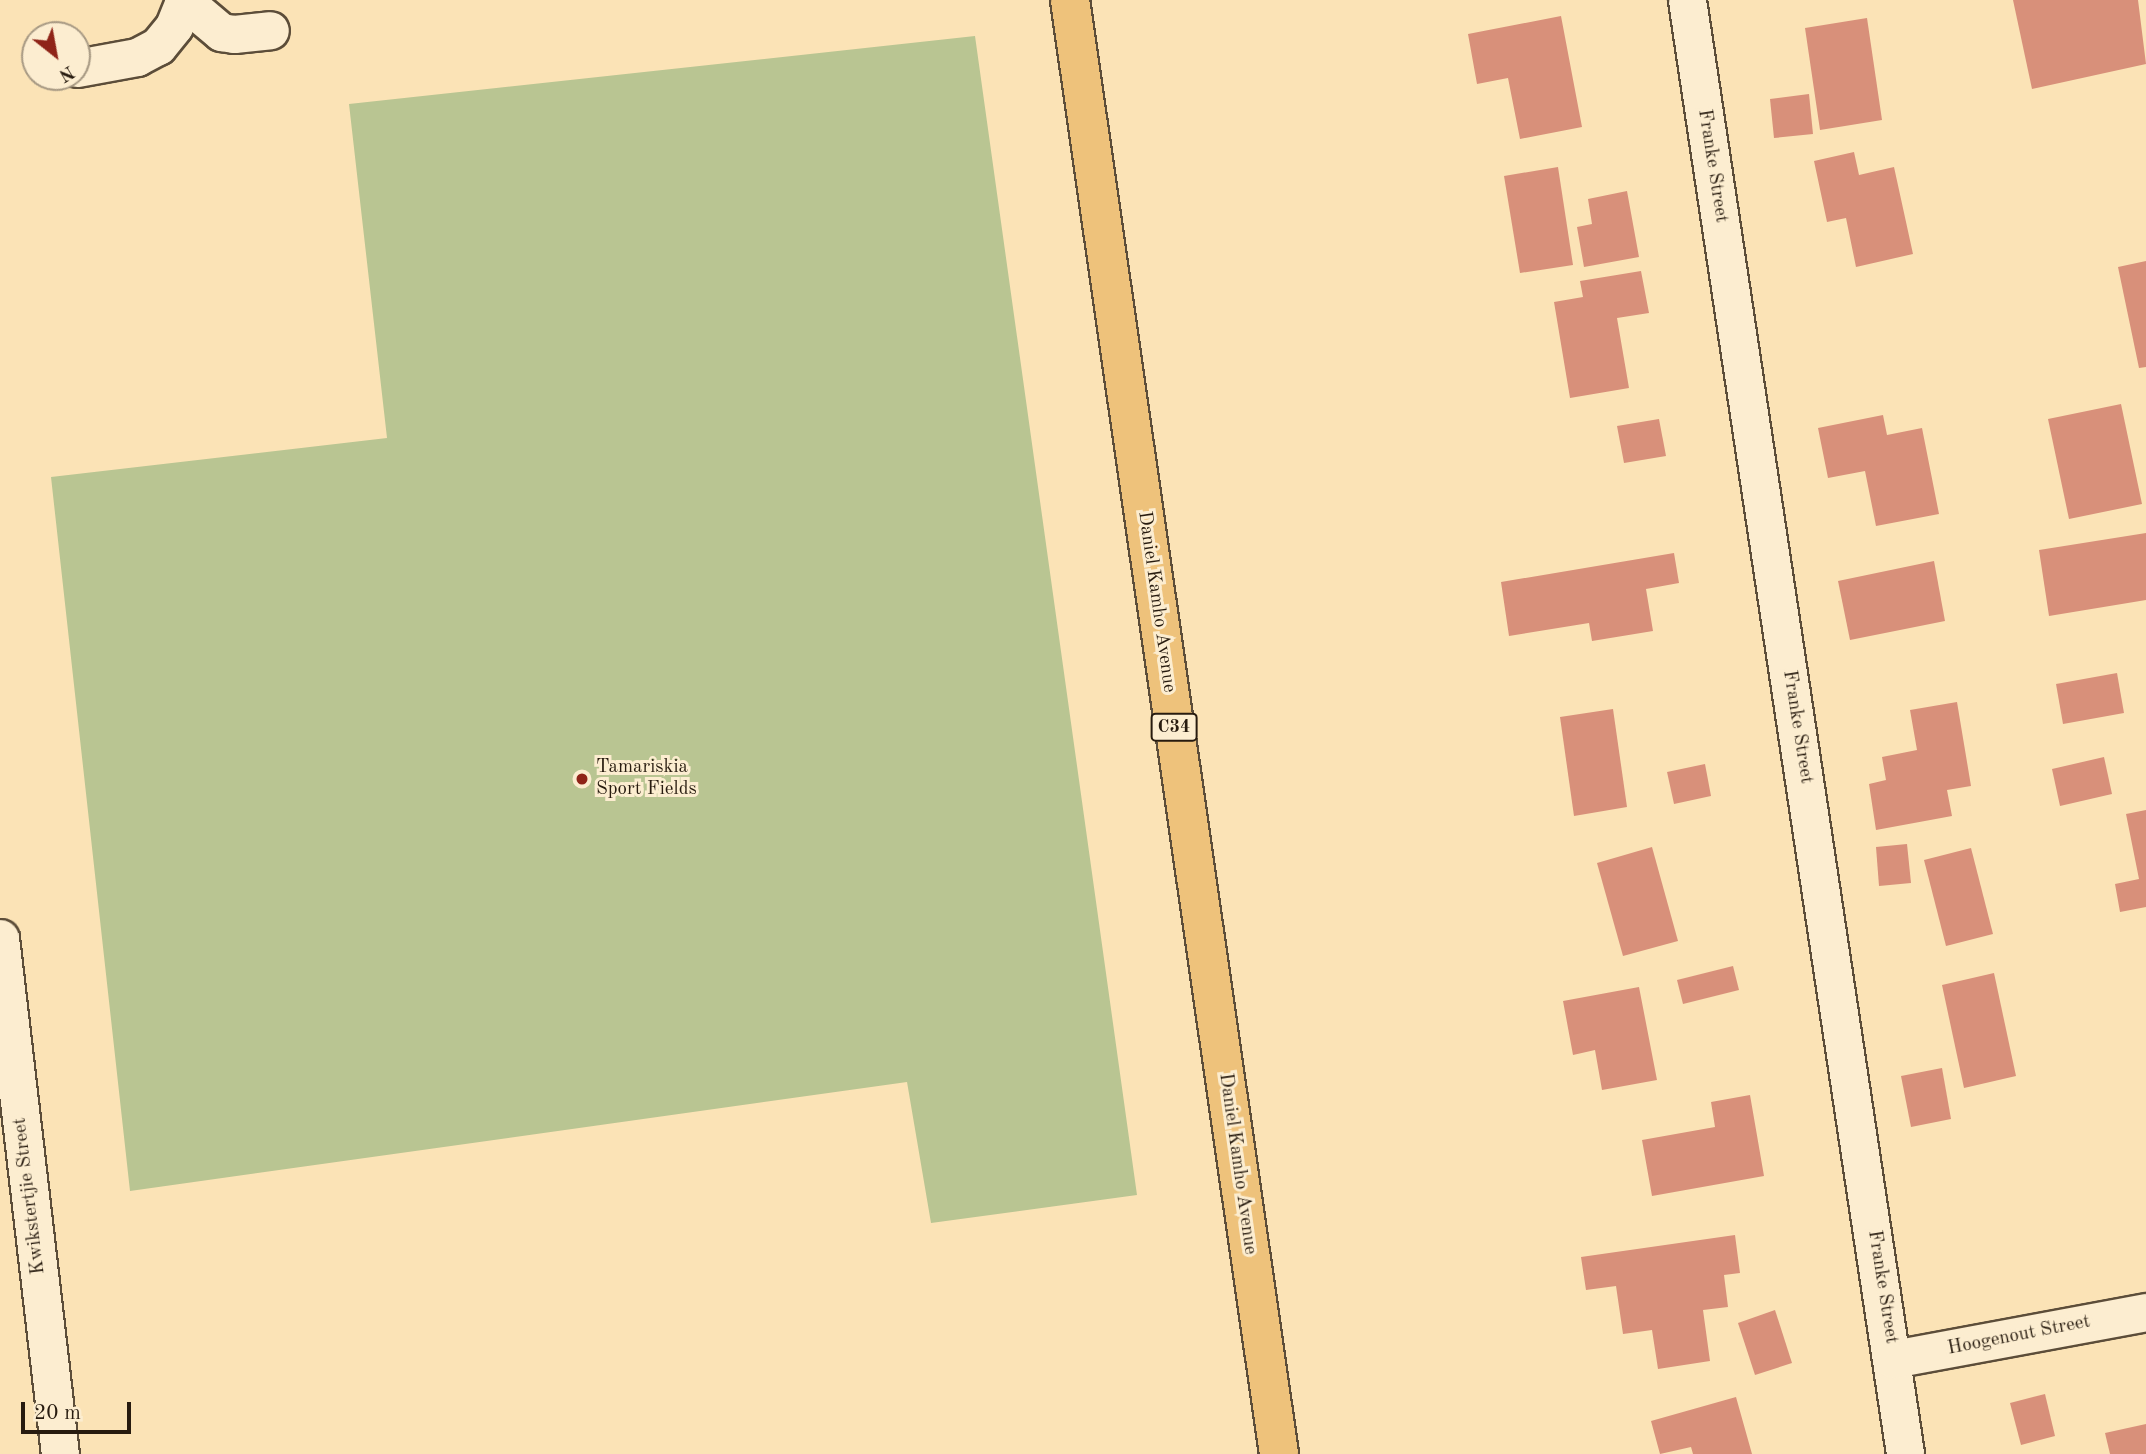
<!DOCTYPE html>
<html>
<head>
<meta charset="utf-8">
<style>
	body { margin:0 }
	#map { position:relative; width:2146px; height:1454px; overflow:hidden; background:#fbe3b6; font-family:"Old Standard TT",serif }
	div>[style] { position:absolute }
	.green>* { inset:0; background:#b9c592 }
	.building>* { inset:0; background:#d8907a }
	.roads { filter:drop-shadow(2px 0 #5c4d39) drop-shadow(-2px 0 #5c4d39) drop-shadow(0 2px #5c4d39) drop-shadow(0 -2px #5c4d39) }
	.minor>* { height:37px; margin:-18.5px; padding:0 18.5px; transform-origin:18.5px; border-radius:18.5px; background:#fcedd0 }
	.major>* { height:38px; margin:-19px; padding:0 19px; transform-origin:19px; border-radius:19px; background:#eec27b }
	.dots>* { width:19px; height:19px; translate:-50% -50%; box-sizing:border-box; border:4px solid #fcedd0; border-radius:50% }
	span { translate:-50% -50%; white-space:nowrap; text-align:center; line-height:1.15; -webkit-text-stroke:6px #fcedd0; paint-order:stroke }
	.shield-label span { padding:2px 5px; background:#fcedd0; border:2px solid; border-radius:5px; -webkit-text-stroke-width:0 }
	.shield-label { font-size:18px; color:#271b0f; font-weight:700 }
	.street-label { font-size:19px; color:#271b0f }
	.poi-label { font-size:19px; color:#271b0f }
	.left { translate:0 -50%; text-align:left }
	.north { position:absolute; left:21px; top:21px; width:70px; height:70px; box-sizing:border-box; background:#fcedd0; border:2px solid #a79983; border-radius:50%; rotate:149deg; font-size:19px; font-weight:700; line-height:28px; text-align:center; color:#271b0f }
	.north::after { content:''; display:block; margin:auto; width:24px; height:32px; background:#8f2418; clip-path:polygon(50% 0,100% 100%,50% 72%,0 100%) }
	.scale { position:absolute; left:21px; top:1402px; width:110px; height:32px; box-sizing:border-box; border:4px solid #271b0f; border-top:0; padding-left:9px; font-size:21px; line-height:24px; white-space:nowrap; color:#271b0f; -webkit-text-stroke:5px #fcedd0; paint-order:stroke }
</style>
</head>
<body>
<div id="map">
	<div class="green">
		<div style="clip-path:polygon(975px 36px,1137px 1195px,931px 1223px,907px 1082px,130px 1191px,51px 477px,387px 438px,349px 104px)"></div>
	</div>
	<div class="building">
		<div style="clip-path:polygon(2013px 0,2138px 0,2146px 64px,2032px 89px)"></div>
		<div style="clip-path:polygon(1561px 16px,1582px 127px,1520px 139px,1508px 78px,1477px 84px,1468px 34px)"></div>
		<div style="clip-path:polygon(1867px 18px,1882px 120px,1820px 130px,1805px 28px)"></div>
		<div style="clip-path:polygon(1809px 94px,1813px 134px,1774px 138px,1770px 99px)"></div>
		<div style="clip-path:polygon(1854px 152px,1859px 175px,1894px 167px,1913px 254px,1856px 267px,1846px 218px,1827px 222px,1814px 161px)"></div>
		<div style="clip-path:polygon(1558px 167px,1573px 265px,1520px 273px,1504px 176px)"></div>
		<div style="clip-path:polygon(1627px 191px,1639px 257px,1584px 267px,1577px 227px,1592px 224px,1588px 199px)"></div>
		<div style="clip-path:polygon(2146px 261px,2146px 367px,2139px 368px,2118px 267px)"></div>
		<div style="clip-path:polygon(1641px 271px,1649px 313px,1617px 318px,1629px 388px,1570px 398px,1554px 302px,1583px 297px,1580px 281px)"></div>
		<div style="clip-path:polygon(2121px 404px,2142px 504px,2069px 519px,2048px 419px)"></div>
		<div style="clip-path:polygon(1883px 415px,1887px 435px,1922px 428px,1939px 514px,1876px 526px,1865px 471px,1828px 478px,1818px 428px)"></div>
		<div style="clip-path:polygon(1659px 419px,1666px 456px,1624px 463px,1617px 426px)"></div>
		<div style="clip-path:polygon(2146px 533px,2146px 600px,2049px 616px,2039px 550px)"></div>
		<div style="clip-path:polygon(1674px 553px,1679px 583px,1646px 589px,1653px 631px,1592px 641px,1589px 623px,1509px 636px,1501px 582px)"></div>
		<div style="clip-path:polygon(1934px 561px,1945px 621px,1850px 640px,1838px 581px)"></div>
		<div style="clip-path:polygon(2117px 673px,2124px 713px,2063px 724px,2056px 684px)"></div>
		<div style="clip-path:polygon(1957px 702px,1971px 786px,1947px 790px,1952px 816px,1876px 830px,1869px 784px,1886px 780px,1882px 757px,1917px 750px,1910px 710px)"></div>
		<div style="clip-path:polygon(1613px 709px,1627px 807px,1574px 816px,1560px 717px)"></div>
		<div style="clip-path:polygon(2104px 757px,2112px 794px,2060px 806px,2052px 769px)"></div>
		<div style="clip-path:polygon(1705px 764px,1711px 796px,1674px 804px,1667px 772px)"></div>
		<div style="clip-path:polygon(2146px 810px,2146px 907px,2120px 912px,2115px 884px,2139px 879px,2126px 814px)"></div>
		<div style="clip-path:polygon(1907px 844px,1911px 883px,1879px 886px,1876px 847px)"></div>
		<div style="clip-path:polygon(1652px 847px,1678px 941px,1623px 956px,1597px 863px)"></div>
		<div style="clip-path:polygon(1971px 848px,1993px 934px,1946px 946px,1924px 860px)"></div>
		<div style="clip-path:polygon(1733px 966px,1739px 990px,1683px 1004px,1677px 980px)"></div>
		<div style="clip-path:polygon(1994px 973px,2016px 1076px,1964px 1088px,1942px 985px)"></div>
		<div style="clip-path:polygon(1639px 987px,1657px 1080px,1602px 1090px,1595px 1050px,1573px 1055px,1563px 1001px)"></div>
		<div style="clip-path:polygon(1942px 1068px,1951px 1119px,1911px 1127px,1901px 1076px)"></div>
		<div style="clip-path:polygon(1750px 1095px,1764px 1176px,1652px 1196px,1642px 1140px,1715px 1127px,1711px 1102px)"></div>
		<div style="clip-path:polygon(1735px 1235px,1740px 1273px,1724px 1275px,1728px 1307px,1703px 1310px,1710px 1361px,1658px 1369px,1652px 1330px,1623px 1334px,1616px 1286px,1586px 1290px,1581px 1257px)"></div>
		<div style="clip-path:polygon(1775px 1310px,1792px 1363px,1755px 1375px,1738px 1323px)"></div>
		<div style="clip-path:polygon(2045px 1394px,2055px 1436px,2021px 1445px,2010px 1403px)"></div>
		<div style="clip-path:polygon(1736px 1397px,1752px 1454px,1693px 1454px,1691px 1447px,1660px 1454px,1651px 1421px)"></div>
		<div style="clip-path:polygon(2146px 1424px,2146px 1454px,2110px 1454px,2105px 1433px)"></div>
	</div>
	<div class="roads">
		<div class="minor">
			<div style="left:183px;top:0;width:50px;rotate:40.1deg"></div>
			<div style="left:221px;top:32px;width:13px;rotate:9deg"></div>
			<div style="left:234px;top:34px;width:36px;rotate:-6deg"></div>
			<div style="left:1687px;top:0;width:1470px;rotate:81.47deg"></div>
			<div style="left:77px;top:68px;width:61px;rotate:-10.4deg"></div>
			<div style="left:137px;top:57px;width:24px;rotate:-28deg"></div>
			<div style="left:158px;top:46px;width:26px;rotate:-51deg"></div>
			<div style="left:174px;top:26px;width:27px;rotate:-68deg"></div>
			<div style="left:0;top:938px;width:519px;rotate:83.37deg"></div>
			<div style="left:1893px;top:1359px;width:257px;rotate:-10.5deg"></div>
		</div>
		<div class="major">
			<div style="left:1070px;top:0;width:1469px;rotate:81.82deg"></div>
		</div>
	</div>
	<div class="dots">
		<div style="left:582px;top:779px;background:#8f2418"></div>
	</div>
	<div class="shield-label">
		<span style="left:1174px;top:727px">C34</span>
	</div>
	<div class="street-label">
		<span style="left:1712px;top:166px;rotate:81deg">Franke Street</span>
		<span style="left:1156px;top:602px;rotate:82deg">Daniel Kamho Avenue</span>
		<span style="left:1797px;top:727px;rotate:81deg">Franke Street</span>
		<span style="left:1237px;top:1164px;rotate:82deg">Daniel Kamho Avenue</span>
		<span style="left:30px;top:1196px;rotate:-97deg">Kwikstertjie Street</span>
		<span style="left:1882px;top:1287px;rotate:81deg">Franke Street</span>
		<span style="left:2019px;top:1336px;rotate:-11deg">Hoogenout Street</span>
	</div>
	<div class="poi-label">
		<span class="left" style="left:596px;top:779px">Tamariskia<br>Sport Fields</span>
	</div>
	<div class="north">N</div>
	<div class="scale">20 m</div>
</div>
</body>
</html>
